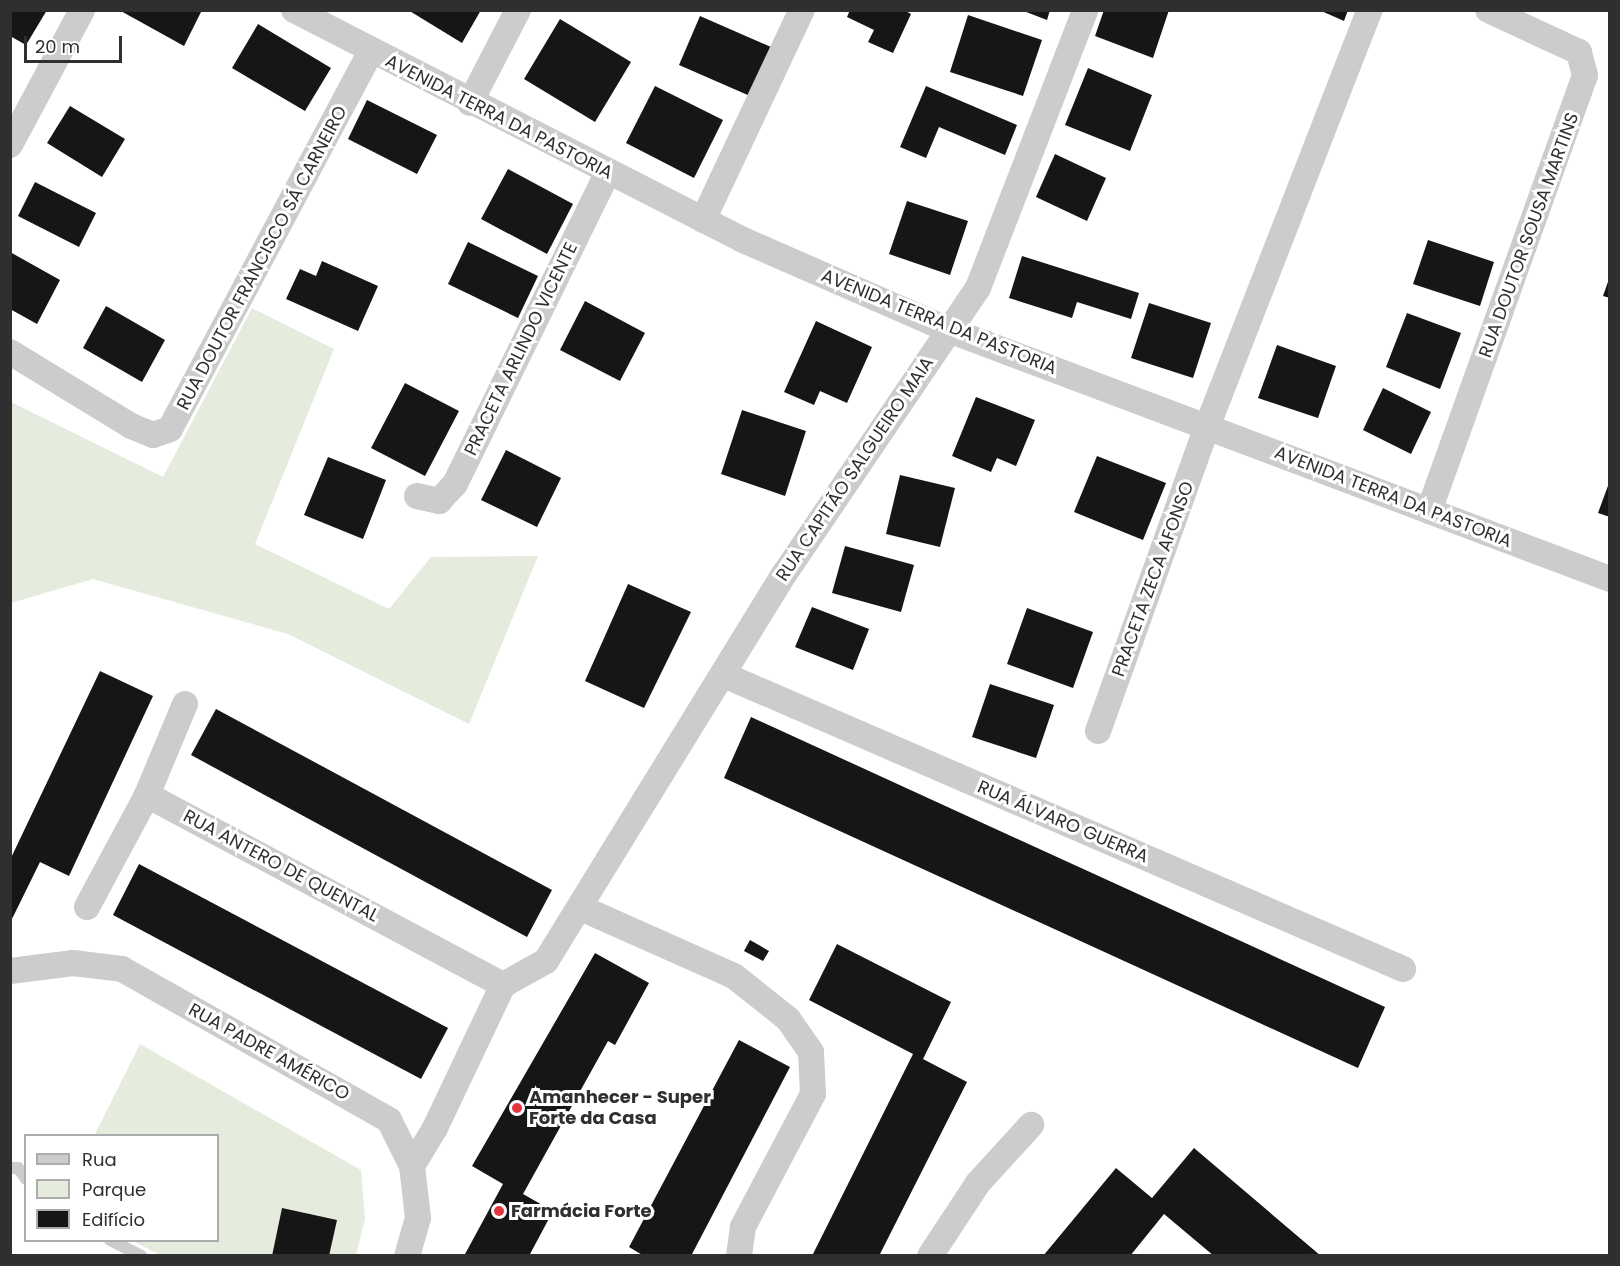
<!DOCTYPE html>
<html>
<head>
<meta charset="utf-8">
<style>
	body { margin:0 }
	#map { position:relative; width:1620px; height:1266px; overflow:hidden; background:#fff; font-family:Poppins,sans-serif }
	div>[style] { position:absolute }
	.green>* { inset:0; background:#e5ecdd }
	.building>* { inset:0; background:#161616 }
	.service>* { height:12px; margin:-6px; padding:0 6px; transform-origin:6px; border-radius:6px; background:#ccc }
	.minor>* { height:26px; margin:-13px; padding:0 13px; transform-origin:13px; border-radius:13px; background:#ccc }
	.dots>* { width:16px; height:16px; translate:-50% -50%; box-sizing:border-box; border:3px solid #fff; border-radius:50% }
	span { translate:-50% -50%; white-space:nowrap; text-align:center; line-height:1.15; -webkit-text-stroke:6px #fff; paint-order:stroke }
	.street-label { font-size:18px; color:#2f2f2f }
	.poi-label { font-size:18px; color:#2f2f2f; font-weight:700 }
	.left { translate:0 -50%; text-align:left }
	.frame { position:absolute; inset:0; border:12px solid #2f2f2f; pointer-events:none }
	.legend { position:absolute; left:24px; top:1134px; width:195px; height:108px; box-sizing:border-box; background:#fff; border:2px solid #acacac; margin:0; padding:8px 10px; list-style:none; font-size:18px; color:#2f2f2f }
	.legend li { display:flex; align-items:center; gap:12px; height:30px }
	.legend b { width:30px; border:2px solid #acacac }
	.scale { position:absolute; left:24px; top:36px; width:98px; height:27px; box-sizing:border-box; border:3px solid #2f2f2f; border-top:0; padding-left:8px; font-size:18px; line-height:21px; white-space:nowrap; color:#2f2f2f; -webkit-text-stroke:4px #fff; paint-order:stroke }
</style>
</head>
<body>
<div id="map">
	<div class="green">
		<div style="clip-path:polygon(252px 308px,334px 349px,255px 544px,389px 609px,431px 557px,538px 556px,469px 724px,288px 634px,93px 579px,11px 603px,11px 402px,163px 477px)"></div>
		<div style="clip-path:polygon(140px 1044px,361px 1170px,365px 1219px,356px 1255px,160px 1255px,133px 1241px,218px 1240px,218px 1136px,94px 1136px)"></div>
	</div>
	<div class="building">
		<div style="clip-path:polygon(10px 10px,47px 10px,26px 45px,10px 36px)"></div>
		<div style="clip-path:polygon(119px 10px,202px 10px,184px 46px)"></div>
		<div style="clip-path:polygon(408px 10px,481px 10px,462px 43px)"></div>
		<div style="clip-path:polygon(850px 10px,904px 10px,911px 14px,893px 53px,868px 42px,874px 30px,847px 17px)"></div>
		<div style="clip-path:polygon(1021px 10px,1050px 10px,1047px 20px)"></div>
		<div style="clip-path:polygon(1104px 10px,1169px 10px,1153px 58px,1095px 36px)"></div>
		<div style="clip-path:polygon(1319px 10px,1348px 10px,1344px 21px)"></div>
		<div style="clip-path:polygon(968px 15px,1042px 40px,1023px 96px,950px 72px)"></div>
		<div style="clip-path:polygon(700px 16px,771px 47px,750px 96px,679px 65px)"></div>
		<div style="clip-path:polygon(560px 19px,631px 62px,595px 122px,524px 79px)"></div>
		<div style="clip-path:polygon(258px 24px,331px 68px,305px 111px,232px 68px)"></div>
		<div style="clip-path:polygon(1088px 68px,1152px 95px,1130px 151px,1065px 125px)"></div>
		<div style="clip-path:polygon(655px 86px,723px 120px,694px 178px,626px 143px)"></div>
		<div style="clip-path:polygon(926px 86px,1017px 125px,1005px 155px,939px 127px,926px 158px,900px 147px)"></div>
		<div style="clip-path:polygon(367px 100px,437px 135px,417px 174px,348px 139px)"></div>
		<div style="clip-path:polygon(70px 106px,125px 139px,102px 177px,47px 143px)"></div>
		<div style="clip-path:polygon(1055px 154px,1106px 178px,1087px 221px,1036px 197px)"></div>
		<div style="clip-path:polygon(508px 169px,573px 204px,547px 254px,481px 219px)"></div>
		<div style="clip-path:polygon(35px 182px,96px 213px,79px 247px,18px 216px)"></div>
		<div style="clip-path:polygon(907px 201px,968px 221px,950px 275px,889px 254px)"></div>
		<div style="clip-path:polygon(1428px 240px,1494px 262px,1480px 306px,1413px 284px)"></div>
		<div style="clip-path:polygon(468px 242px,538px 276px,518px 318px,448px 284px)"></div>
		<div style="clip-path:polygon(10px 252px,60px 280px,37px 324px,10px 309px)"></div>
		<div style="clip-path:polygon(1022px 256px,1139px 293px,1131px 319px,1077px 302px,1072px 318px,1009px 298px)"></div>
		<div style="clip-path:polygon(322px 261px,378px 286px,358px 331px,286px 299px,300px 269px,316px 276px)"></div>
		<div style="clip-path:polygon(1609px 279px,1610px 279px,1610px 298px,1603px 296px)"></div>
		<div style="clip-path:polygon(585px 301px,645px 333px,620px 381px,560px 350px)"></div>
		<div style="clip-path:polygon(1149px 303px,1211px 323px,1193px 378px,1131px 358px)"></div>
		<div style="clip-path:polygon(106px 306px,165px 340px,142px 382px,83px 348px)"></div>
		<div style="clip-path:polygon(1407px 313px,1461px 333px,1440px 389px,1386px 367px)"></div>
		<div style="clip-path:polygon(816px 321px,872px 347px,847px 403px,820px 391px,814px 405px,784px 392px)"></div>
		<div style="clip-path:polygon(1277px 345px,1336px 366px,1318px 418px,1258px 398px)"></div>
		<div style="clip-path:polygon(405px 383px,459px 411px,425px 476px,371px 448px)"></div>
		<div style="clip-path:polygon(1383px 388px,1431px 412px,1411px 454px,1363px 430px)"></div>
		<div style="clip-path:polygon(976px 397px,1035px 420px,1016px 466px,997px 458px,991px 472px,952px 456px)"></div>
		<div style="clip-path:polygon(742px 410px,806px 431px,785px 496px,721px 474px)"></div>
		<div style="clip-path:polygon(506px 450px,561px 478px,537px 527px,481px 500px)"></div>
		<div style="clip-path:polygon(1097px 456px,1166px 483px,1143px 540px,1074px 512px)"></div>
		<div style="clip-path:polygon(328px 457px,386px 480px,363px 539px,304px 515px)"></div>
		<div style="clip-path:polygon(900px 475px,955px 488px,940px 547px,886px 534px)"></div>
		<div style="clip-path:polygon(1609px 483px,1610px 483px,1610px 517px,1598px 513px)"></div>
		<div style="clip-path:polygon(845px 546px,914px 565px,901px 612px,832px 593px)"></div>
		<div style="clip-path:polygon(628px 584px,691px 612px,644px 708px,585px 681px)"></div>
		<div style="clip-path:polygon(812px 607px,869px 629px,853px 670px,795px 647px)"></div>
		<div style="clip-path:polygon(1027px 608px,1093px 632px,1073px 688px,1007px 664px)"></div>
		<div style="clip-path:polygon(100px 671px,153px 696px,69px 876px,40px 862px,10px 923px,10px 860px)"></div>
		<div style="clip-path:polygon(990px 684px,1054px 705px,1036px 758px,972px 737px)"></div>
		<div style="clip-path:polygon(216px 709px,552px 890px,527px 937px,191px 755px)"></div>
		<div style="clip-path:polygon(751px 717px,1385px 1007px,1358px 1068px,724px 778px)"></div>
		<div style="clip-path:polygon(139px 864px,448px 1028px,421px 1079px,113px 915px)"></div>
		<div style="clip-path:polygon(750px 940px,769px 951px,763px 961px,744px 951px)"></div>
		<div style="clip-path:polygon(837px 944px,951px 1002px,923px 1059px,967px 1082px,879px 1256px,812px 1256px,913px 1054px,809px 1000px)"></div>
		<div style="clip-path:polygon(595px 953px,649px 983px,615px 1045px,608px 1041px,523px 1194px,553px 1211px,529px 1256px,464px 1256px,503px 1184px,472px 1166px)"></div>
		<div style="clip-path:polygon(739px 1040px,790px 1067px,691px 1256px,644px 1256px,629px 1247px)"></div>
		<div style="clip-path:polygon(1194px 1148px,1321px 1256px,1214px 1256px,1164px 1214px,1130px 1256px,1043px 1256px,1116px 1168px,1152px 1198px)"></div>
		<div style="clip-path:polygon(282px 1208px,337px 1220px,329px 1256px,272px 1256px)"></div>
	</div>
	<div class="service">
		<div style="left:10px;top:1168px;width:8px"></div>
		<div style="left:18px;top:1168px;width:14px;rotate:54deg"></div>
		<div style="left:110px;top:1240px;width:35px;rotate:27deg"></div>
	</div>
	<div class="minor">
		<div style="left:294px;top:10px;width:504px;rotate:27.12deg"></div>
		<div style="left:743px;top:240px;width:225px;rotate:23.6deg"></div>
		<div style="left:949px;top:330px;width:706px;rotate:20.64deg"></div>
		<div style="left:470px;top:103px;width:105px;rotate:-62.7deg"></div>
		<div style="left:10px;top:145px;width:153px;rotate:-61.9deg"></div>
		<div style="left:703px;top:220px;width:232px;rotate:-64.8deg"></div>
		<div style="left:10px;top:352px;width:142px;rotate:31.4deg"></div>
		<div style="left:131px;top:426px;width:24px;rotate:22deg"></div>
		<div style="left:153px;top:435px;width:18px;rotate:-19deg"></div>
		<div style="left:170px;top:429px;width:428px;rotate:-62deg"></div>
		<div style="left:417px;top:496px;width:23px;rotate:13deg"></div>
		<div style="left:439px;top:501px;width:23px;rotate:-47deg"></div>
		<div style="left:455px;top:484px;width:347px;rotate:-63.9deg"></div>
		<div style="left:1429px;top:511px;width:463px;rotate:-70.3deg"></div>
		<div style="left:1585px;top:75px;width:24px;rotate:-105deg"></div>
		<div style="left:1579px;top:52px;width:100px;rotate:-155.2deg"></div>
		<div style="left:724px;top:675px;width:740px;rotate:23.41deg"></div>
		<div style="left:185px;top:704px;width:99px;rotate:112.7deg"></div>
		<div style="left:147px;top:795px;width:404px;rotate:28.1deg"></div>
		<div style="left:1098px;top:731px;width:323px;rotate:-70.3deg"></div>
		<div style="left:1207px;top:427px;width:448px;rotate:-68.7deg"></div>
		<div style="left:87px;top:907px;width:127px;rotate:-61.8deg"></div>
		<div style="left:581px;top:908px;width:167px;rotate:24deg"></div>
		<div style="left:734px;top:976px;width:69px;rotate:38.5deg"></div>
		<div style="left:788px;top:1019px;width:40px;rotate:55.1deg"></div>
		<div style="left:811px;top:1052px;width:42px;rotate:87.3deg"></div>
		<div style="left:813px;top:1094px;width:150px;rotate:117.8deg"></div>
		<div style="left:743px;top:1227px;width:29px;rotate:98deg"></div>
		<div style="left:10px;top:971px;width:64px;rotate:-7.2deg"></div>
		<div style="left:73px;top:963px;width:49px;rotate:7deg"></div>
		<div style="left:122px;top:969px;width:307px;rotate:29.5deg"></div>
		<div style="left:389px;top:1120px;width:51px;rotate:63.4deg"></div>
		<div style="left:412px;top:1166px;width:52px;rotate:83.4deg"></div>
		<div style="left:418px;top:1218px;width:40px;rotate:106deg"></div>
		<div style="left:412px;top:1166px;width:44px;rotate:-58.8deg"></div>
		<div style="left:435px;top:1128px;width:158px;rotate:-64.6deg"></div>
		<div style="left:503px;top:985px;width:49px;rotate:-29.2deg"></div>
		<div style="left:546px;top:961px;width:456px;rotate:-58.4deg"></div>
		<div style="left:785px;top:573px;width:344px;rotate:-55.9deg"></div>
		<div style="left:978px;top:288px;width:298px;rotate:-68.9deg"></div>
		<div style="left:930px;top:1256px;width:87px;rotate:-56.7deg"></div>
		<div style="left:978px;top:1183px;width:79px;rotate:-47.6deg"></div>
	</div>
	<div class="dots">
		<div style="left:517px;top:1108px;background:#e3343f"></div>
		<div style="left:499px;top:1211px;background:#e3343f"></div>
	</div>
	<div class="street-label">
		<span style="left:499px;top:117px;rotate:27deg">AVENIDA TERRA DA PASTORIA</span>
		<span style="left:1529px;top:235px;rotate:-70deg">RUA DOUTOR SOUSA MARTINS</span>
		<span style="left:262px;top:258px;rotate:-62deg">RUA DOUTOR FRANCISCO SÁ CARNEIRO</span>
		<span style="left:939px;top:322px;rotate:22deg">AVENIDA TERRA DA PASTORIA</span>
		<span style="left:521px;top:349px;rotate:-64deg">PRACETA ARLINDO VICENTE</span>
		<span style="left:855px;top:469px;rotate:-56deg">RUA CAPITÃO SALGUEIRO MAIA</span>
		<span style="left:1393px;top:497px;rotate:21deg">AVENIDA TERRA DA PASTORIA</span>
		<span style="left:1153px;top:579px;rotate:-70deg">PRACETA ZECA AFONSO</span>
		<span style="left:1063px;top:822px;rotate:23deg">RUA ÁLVARO GUERRA</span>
		<span style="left:281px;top:866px;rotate:28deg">RUA ANTERO DE QUENTAL</span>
		<span style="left:269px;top:1052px;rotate:29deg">RUA PADRE AMÉRICO</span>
	</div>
	<div class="poi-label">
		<span class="left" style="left:529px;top:1108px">Amanhecer - Super<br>Forte da Casa</span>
		<span class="left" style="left:511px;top:1211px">Farmácia Forte</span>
	</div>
	<div class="frame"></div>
	<ul class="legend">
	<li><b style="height:8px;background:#ccc"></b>Rua</li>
	<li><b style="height:16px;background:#e5ecdd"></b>Parque</li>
	<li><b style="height:16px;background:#161616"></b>Edifício</li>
	</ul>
	<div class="scale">20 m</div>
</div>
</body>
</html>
